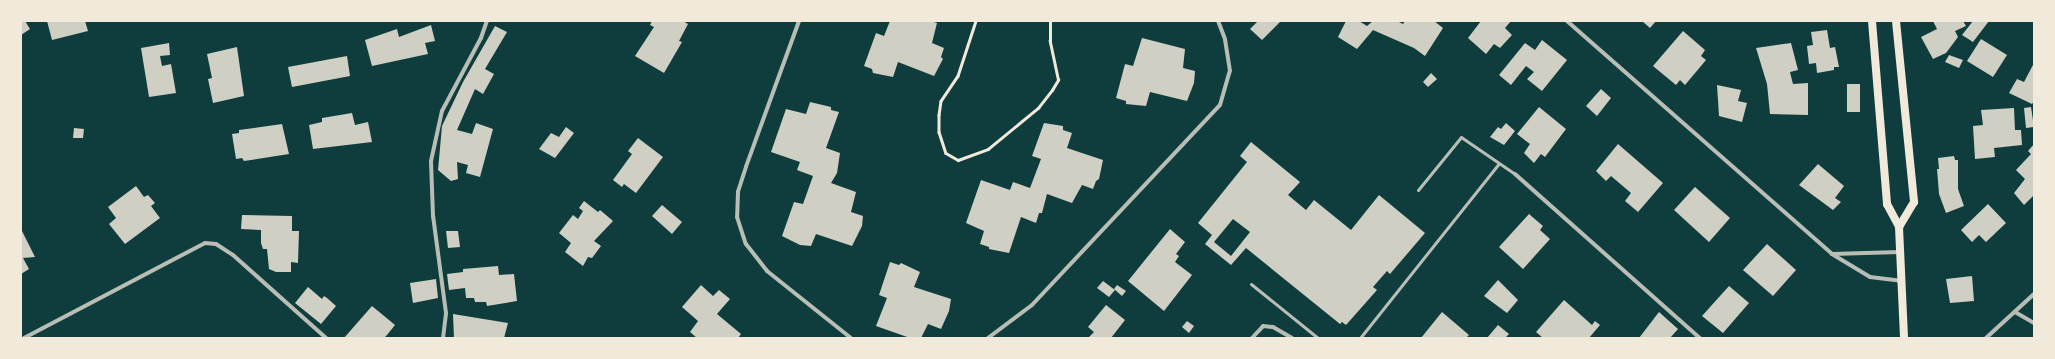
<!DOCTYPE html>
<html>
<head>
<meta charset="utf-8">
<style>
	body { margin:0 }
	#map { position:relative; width:2055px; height:359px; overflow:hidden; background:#0f3d3e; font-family:"Noto Sans",sans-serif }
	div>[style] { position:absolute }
	.building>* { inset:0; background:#cfcfc3 }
	.path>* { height:2.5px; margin:-1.25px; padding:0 1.25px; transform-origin:1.25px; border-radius:1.25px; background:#f1e9da }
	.service>* { height:3px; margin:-1.5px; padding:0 1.5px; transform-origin:1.5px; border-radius:1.5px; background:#b8beb3 }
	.minor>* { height:4px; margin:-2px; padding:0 2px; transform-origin:2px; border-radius:2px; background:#b8beb3 }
	.secondary>* { height:8px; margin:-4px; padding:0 4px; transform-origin:4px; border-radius:4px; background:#f1e9da }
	span { translate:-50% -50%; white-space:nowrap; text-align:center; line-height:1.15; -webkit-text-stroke:3px #f1e9da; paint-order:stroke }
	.frame { position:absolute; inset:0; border:22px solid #f1e9da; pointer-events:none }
</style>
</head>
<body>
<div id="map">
	<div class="building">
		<div style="clip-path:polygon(21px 21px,25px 21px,30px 29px,21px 35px)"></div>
		<div style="clip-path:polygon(47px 21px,85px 21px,88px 31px,52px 40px)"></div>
		<div style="clip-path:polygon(652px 21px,683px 21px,688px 24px,679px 41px,682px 42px,664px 73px,635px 56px,654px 27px,650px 25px)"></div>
		<div style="clip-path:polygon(890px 21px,931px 21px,937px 23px,932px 43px,944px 48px,941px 57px,943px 59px,934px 76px,898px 62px,893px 77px,873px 73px,872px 69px,864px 66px,876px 33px,884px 36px)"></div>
		<div style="clip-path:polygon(1258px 21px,1281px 21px,1262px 40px,1250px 29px)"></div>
		<div style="clip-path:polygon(1346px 21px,1359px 21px,1367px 26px,1373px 21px,1397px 21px,1403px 24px,1405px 21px,1434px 21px,1443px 28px,1425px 56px,1414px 48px,1373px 30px,1357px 49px,1338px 37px)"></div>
		<div style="clip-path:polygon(1481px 21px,1511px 21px,1505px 28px,1512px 35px,1500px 48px,1494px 44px,1486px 54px,1468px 38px)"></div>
		<div style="clip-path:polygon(1642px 21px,1656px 21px,1650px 28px)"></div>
		<div style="clip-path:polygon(1933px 21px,1963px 21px,1966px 26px,1955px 31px,1958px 37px,1946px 53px,1933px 59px,1921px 37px,1937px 29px)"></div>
		<div style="clip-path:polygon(1973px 21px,1989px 21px,1973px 42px,1962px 35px)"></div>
		<div style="clip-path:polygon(431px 25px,435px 41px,425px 43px,428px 54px,372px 66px,365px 40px,397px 29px,399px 37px)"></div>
		<div style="clip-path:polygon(495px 26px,507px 32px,485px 69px,494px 74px,483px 94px,475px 89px,457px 130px,472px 134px,476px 123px,493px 129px,480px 177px,466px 173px,468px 165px,457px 162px,458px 179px,451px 181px,438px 170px,442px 126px,463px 82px)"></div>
		<div style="clip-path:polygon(1827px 30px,1830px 48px,1835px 47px,1839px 67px,1834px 67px,1834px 70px,1817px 73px,1816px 63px,1809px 64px,1807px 46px,1813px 45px,1811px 32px)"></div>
		<div style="clip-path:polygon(1683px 31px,1705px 50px,1701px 56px,1706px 60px,1685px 85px,1680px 80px,1676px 85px,1653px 66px)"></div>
		<div style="clip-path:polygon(1142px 38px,1185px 49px,1183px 68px,1195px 71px,1194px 83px,1187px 101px,1150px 92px,1146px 106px,1126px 104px,1126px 101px,1116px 98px,1125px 64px,1133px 66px)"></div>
		<div style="clip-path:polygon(1981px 39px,2007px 55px,1993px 77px,1967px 61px)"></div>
		<div style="clip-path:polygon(1542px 40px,1567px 60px,1542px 91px,1527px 79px,1534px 72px,1526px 66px,1511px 85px,1499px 75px,1525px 43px,1535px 50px)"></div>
		<div style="clip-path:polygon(169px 43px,170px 55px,160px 56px,162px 66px,171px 64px,176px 93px,149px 97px,141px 48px)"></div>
		<div style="clip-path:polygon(1791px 43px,1798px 70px,1790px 72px,1793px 84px,1808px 83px,1808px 115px,1770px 114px,1767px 84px,1756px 48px)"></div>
		<div style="clip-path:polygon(237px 47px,244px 96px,213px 103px,208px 79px,212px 78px,207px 54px)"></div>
		<div style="clip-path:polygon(1949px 55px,1963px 60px,1959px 68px,1945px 62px)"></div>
		<div style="clip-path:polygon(347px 56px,350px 76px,292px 87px,288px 67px)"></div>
		<div style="clip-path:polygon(2034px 63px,2034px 101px,2032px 104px,2009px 93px,2017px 79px,2024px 82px)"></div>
		<div style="clip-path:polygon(1431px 73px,1437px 79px,1428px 87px,1423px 82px)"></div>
		<div style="clip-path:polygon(1847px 84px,1860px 84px,1860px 112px,1847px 112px)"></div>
		<div style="clip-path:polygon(1717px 85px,1741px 90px,1738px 101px,1747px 103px,1742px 122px,1719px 116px)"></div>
		<div style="clip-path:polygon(1601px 89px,1611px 98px,1597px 116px,1586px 106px)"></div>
		<div style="clip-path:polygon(810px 102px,831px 107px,831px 110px,839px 112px,826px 148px,840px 153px,837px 173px,831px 183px,856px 192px,851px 212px,863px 216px,862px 226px,852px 246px,816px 234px,811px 246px,800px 245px,782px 236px,794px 202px,803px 204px,813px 176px,797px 170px,800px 162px,771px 152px,786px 109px,806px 114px)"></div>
		<div style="clip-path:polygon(1539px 107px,1566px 129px,1545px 157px,1541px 154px,1534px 163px,1524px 153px,1530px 144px,1517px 134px)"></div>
		<div style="clip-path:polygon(2031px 107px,2034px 127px,2026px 128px,2024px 108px)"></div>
		<div style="clip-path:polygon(2014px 108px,2015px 130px,2021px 130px,2022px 145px,1994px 148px,1995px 157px,1975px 159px,1973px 126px,1983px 125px,1981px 110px)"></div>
		<div style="clip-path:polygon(352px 113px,355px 125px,368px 122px,372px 142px,313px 149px,309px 125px,322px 122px,322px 118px)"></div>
		<div style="clip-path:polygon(1044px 123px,1063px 126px,1063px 130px,1072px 133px,1067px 148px,1103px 160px,1099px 179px,1096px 181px,1093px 189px,1082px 185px,1072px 203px,1047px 194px,1042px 213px,1039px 213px,1036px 223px,1021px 217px,1009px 253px,989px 249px,989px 247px,980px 244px,984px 231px,966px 223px,981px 180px,1010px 190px,1013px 182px,1030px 188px,1041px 159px,1032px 156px)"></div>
		<div style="clip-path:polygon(1506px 123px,1515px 131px,1504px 145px,1490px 137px,1498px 127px,1501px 129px)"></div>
		<div style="clip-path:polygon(282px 124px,289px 154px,244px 161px,242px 158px,236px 159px,232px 134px,239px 133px,239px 130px)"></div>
		<div style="clip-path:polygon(566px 127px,574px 133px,555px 158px,539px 149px,551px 133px,559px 137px)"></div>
		<div style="clip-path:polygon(74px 128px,84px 129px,83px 138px,73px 138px)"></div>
		<div style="clip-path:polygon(638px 138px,663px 157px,636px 193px,624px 184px,622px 187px,613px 180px,632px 154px,628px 151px)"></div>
		<div style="clip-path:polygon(evenodd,1251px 142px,1300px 182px,1288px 195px,1306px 210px,1314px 200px,1351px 230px,1379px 195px,1425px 233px,1390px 274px,1387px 271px,1373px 287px,1377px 290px,1346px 325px,1342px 322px,1340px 324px,1246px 248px,1231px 265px,1205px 244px,1212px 235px,1198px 223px,1247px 162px,1240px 156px,1251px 142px,1233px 219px,1250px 232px,1231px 256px,1214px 242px,1233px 219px)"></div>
		<div style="clip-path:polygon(1618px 144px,1663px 183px,1638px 212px,1625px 201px,1631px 193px,1611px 176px,1606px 181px,1596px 171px)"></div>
		<div style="clip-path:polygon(2034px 144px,2034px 195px,2024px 205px,2014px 193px,2025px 179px,2016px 170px,2031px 154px,2028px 151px)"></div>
		<div style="clip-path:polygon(1954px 156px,1955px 160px,1958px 160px,1958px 189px,1964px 206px,1946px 213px,1939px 194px,1937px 169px,1939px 169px,1938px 158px)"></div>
		<div style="clip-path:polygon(1818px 164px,1844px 186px,1835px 198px,1841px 202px,1833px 210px,1799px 185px)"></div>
		<div style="clip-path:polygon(136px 186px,144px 197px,148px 195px,155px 203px,151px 206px,160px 218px,125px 244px,109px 224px,116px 218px,108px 207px)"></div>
		<div style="clip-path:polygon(1695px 187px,1730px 218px,1709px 242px,1674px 210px)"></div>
		<div style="clip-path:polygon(584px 201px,598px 212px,600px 210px,613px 221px,594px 241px,601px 246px,592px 258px,588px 257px,583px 266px,565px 252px,571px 243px,559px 233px,573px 215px,578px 219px,583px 211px,579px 208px)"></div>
		<div style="clip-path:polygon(1988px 204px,2006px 223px,1986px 242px,1979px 235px,1972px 242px,1961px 230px)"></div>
		<div style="clip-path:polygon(662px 205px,682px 222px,672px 234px,652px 216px)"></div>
		<div style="clip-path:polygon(1529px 214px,1543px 226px,1540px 230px,1550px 239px,1523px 269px,1499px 247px)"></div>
		<div style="clip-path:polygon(242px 215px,292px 216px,292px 231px,299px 231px,298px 263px,291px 262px,291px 272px,276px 272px,269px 269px,267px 249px,263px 249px,261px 243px,261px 230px,241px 229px)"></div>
		<div style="clip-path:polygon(21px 229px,35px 257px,23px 258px,29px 269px,21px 274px)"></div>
		<div style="clip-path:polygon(1170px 229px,1185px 242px,1176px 254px,1179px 256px,1175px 262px,1192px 275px,1164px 311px,1128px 281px)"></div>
		<div style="clip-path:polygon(446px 231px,458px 231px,460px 247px,448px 248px)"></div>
		<div style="clip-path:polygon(1767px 244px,1796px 270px,1773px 296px,1743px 270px)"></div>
		<div style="clip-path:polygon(890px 262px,899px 265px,901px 263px,920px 272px,914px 287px,951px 299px,949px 311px,941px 329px,928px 324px,921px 338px,910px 338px,876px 326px,887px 298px,879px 295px)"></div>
		<div style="clip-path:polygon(498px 266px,499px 275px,514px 274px,517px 301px,487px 306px,486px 302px,475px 302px,474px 298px,466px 298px,465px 288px,449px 290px,447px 274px,463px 272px,463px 269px)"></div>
		<div style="clip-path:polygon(1972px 276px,1974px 301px,1950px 303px,1946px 279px)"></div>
		<div style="clip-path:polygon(436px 279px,438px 298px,413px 303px,410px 283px)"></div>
		<div style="clip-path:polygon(1498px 280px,1518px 300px,1507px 313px,1484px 296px)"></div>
		<div style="clip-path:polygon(1103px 281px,1115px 290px,1109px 297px,1097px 288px)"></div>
		<div style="clip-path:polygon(701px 285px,713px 296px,719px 290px,730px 299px,717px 314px,741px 334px,738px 338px,697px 338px,690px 332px,698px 321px,682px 307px)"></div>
		<div style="clip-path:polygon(1117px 285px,1126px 291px,1122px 296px,1114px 289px)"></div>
		<div style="clip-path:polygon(1729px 286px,1749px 303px,1723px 333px,1702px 316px)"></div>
		<div style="clip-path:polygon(308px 287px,322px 299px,324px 296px,327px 298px,336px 306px,321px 324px,295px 303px)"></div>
		<div style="clip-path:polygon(1564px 300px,1592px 325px,1595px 321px,1600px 325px,1589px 338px,1543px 338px,1536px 332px)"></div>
		<div style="clip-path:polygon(1106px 305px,1125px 320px,1111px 338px,1088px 338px,1094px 332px,1088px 327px)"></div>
		<div style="clip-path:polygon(372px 306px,395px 325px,387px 335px,384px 338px,344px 338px)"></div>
		<div style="clip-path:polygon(1442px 312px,1469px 335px,1466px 338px,1421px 338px)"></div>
		<div style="clip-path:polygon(1659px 312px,1678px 329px,1670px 338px,1639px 338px)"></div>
		<div style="clip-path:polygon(453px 314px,508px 323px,504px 338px,454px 338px)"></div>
		<div style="clip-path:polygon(1187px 321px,1194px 326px,1189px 333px,1182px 327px)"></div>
		<div style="clip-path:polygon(1498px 325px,1509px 334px,1505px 338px,1487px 338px)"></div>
	</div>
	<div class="path">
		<div style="left:976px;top:21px;width:58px;rotate:108.1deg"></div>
		<div style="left:958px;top:76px;width:30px;rotate:124deg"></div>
		<div style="left:941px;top:101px;width:14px;rotate:98deg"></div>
		<div style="left:939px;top:115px;width:17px;rotate:90deg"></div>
		<div style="left:939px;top:132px;width:22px;rotate:72deg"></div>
		<div style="left:946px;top:153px;width:14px;rotate:30deg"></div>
		<div style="left:958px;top:160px;width:32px;rotate:-20deg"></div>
		<div style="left:988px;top:149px;width:65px;rotate:-39.4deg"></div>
		<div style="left:1038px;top:108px;width:23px;rotate:-52deg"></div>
		<div style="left:1052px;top:90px;width:12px;rotate:-59deg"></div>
		<div style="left:1058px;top:80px;width:40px;rotate:-102deg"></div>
		<div style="left:1050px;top:41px;width:20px;rotate:-90deg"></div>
	</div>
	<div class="service">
		<div style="left:1418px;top:190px;width:68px;rotate:-50.9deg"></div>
		<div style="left:1461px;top:137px;width:65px;rotate:34.4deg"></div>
		<div style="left:1251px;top:284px;width:86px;rotate:38.9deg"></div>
		<div style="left:1360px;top:338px;width:223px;rotate:-51.5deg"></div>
	</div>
	<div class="minor">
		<div style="left:799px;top:21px;width:155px;rotate:110deg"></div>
		<div style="left:746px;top:167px;width:26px;rotate:108deg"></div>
		<div style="left:738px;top:192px;width:25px;rotate:92deg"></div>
		<div style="left:737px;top:217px;width:28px;rotate:72deg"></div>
		<div style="left:746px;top:244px;width:34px;rotate:52deg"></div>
		<div style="left:767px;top:271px;width:107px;rotate:38.6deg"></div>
		<div style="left:1567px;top:21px;width:353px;rotate:41.3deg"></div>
		<div style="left:1832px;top:254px;width:44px;rotate:31.2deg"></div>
		<div style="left:1870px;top:277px;width:31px;rotate:7deg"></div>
		<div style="left:1515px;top:174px;width:247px;rotate:41.6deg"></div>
		<div style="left:1832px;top:254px;width:68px;rotate:-1.7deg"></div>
		<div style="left:2015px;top:312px;width:22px;rotate:30deg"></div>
		<div style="left:24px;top:338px;width:204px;rotate:-27.7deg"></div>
		<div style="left:205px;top:243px;width:11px;rotate:5deg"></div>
		<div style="left:216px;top:244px;width:20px;rotate:33deg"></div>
		<div style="left:233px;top:255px;width:125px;rotate:41.7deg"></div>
		<div style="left:443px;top:338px;width:25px;rotate:-83deg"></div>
		<div style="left:446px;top:313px;width:98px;rotate:-97.6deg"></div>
		<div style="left:433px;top:216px;width:55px;rotate:-92.1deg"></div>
		<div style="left:431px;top:161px;width:51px;rotate:-77.6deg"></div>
		<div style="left:442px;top:111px;width:83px;rotate:-61.9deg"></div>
		<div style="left:481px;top:38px;width:18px;rotate:-71deg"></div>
		<div style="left:988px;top:338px;width:55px;rotate:-36.9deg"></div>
		<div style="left:1032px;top:305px;width:274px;rotate:-46.8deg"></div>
		<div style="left:1220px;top:105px;width:35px;rotate:-74deg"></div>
		<div style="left:1230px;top:71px;width:32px;rotate:-99deg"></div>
		<div style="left:1225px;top:39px;width:19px;rotate:-111deg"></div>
		<div style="left:1252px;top:338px;width:16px;rotate:-47deg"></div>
		<div style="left:1263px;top:326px;width:10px;rotate:6deg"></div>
		<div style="left:1273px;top:327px;width:22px;rotate:30deg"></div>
		<div style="left:1986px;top:338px;width:65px;rotate:-42.5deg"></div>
	</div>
	<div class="secondary">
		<div style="left:1872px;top:21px;width:184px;rotate:85.3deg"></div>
		<div style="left:1887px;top:204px;width:26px;rotate:62deg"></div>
		<div style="left:1899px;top:227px;width:111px;rotate:87.4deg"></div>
		<div style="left:1896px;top:21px;width:182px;rotate:84.3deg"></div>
		<div style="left:1914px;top:202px;width:29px;rotate:121deg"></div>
	</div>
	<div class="frame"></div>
</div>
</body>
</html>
